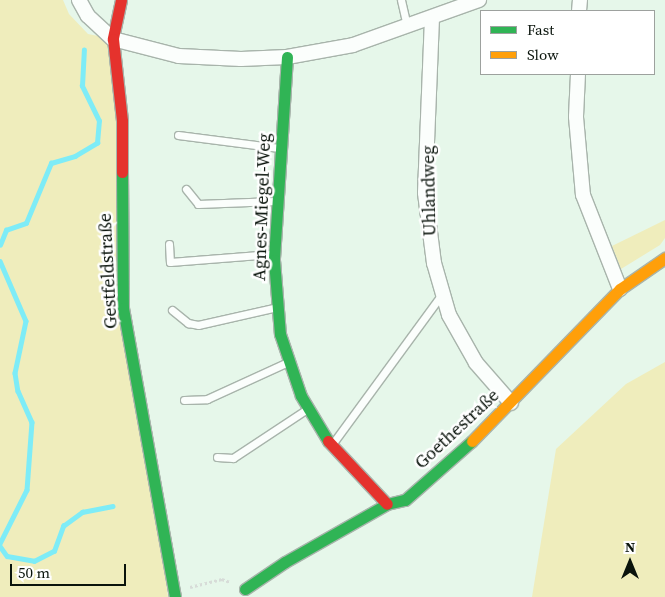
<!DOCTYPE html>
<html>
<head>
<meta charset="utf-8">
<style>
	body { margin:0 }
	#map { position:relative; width:665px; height:597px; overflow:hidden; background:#e6f7ea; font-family:"Source Serif 4",serif }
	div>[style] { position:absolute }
	.green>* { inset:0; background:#efedbc }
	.stream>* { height:4.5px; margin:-2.25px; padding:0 2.25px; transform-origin:2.25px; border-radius:2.25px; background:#7eecf7 }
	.path>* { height:2.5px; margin-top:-1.25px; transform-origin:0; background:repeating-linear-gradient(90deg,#d7dcd8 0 2.5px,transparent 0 5px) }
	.roads { filter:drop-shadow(1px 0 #a8b4ab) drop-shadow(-1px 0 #a8b4ab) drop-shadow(0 1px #a8b4ab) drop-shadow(0 -1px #a8b4ab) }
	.lane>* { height:7px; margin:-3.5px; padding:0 3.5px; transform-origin:3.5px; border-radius:3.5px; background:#fbfefc }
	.street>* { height:14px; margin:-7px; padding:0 7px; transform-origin:7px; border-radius:7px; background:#fbfefc }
	.fast>* { height:11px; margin:-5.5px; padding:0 5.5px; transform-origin:5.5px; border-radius:5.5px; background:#30b455 }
	.slow>* { height:11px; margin:-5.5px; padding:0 5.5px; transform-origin:5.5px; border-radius:5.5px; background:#ff9f0a }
	.jam>* { height:11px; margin:-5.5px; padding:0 5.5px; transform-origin:5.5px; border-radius:5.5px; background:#e5322d }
	span { translate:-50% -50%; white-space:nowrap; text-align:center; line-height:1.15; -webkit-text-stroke:5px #fff; paint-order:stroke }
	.street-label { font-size:18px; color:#0a140c }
	.legend { position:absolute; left:480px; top:10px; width:175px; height:65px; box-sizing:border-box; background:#fff; border:1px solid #9da19e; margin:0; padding:6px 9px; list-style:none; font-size:15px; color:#0a140c }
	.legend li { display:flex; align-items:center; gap:10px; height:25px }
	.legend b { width:25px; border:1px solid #9da19e }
	.north { position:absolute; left:605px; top:537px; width:50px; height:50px; -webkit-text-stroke:4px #fff; paint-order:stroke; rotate:0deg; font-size:14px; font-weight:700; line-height:20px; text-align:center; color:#0a140c }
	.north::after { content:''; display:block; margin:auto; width:18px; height:22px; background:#0a140c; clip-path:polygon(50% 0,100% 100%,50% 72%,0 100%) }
	.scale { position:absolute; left:10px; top:564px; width:116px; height:22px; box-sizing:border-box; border:2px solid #0a140c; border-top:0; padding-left:6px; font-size:15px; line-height:18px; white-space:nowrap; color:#0a140c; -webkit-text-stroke:4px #fff; paint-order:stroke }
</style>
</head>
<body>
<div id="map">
	<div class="green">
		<div style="clip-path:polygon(0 0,63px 0,69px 14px,88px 34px,113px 39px,121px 246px,168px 597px,0 597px)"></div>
		<div style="clip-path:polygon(665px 220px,665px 238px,660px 245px,621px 269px,612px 246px)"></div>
		<div style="clip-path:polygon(665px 362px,665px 597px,532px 597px,556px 449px,626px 384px)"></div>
	</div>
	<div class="stream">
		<div style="left:0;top:245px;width:16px;rotate:-68deg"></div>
		<div style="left:6px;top:230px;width:21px;rotate:-19deg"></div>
		<div style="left:26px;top:223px;width:65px;rotate:-67.4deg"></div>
		<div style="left:51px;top:163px;width:25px;rotate:-16deg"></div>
		<div style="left:75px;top:156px;width:26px;rotate:-31deg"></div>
		<div style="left:97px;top:143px;width:22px;rotate:-85deg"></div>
		<div style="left:99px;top:121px;width:39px;rotate:-116deg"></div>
		<div style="left:82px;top:86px;width:36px;rotate:-87deg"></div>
		<div style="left:0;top:261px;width:65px;rotate:66.6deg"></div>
		<div style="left:26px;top:321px;width:53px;rotate:101.9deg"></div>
		<div style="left:15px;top:373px;width:18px;rotate:81deg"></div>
		<div style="left:18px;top:391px;width:34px;rotate:66deg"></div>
		<div style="left:32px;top:422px;width:68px;rotate:94.2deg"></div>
		<div style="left:27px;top:490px;width:60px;rotate:116.6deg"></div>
		<div style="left:0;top:546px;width:12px;rotate:55deg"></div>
		<div style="left:7px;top:556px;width:27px;rotate:10deg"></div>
		<div style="left:34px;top:561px;width:22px;rotate:-27deg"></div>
		<div style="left:54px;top:551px;width:27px;rotate:-70deg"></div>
		<div style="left:63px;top:526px;width:24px;rotate:-36deg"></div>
		<div style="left:82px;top:512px;width:31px;rotate:-11deg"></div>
	</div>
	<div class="path">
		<div style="left:190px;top:587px;width:33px;rotate:-14deg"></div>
		<div style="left:222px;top:579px;width:9px;rotate:21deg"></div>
	</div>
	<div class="roads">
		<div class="lane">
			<div style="left:401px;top:0;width:27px;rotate:77deg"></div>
			<div style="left:178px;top:135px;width:102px;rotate:7.3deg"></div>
			<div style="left:186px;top:189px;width:19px;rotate:51deg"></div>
			<div style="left:198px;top:204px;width:77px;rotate:-2.2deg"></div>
			<div style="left:169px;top:244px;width:18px;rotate:87deg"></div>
			<div style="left:170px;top:262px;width:102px;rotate:-4.5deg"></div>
			<div style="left:172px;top:310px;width:21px;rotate:39deg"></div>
			<div style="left:188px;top:323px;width:10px;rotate:11deg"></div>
			<div style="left:198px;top:325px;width:81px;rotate:-12.8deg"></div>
			<div style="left:184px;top:400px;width:23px;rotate:-2deg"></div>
			<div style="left:207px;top:399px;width:89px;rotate:-24.6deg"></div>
			<div style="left:333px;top:443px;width:185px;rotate:-53.8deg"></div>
			<div style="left:217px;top:457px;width:16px;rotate:4deg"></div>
			<div style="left:233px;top:458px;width:89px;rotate:-33.5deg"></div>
		</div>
		<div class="street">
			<div style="left:79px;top:0;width:18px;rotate:61deg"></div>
			<div style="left:88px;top:16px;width:34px;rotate:43deg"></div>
			<div style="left:113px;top:39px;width:68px;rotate:14.4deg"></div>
			<div style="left:179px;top:56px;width:62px;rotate:2.8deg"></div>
			<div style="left:241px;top:59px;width:46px;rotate:-2.5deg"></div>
			<div style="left:287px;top:57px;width:67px;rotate:-10.3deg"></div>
			<div style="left:353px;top:45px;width:134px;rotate:-19.7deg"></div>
			<div style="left:579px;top:11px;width:11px;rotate:-85deg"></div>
			<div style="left:432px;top:18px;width:175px;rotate:92.3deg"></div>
			<div style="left:425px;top:193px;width:71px;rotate:82.7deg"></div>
			<div style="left:434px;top:263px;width:54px;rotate:73.9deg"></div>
			<div style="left:449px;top:315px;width:55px;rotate:60.6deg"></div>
			<div style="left:476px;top:363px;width:53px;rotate:48.8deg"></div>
			<div style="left:578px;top:74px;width:43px;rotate:92.7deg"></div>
			<div style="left:576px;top:117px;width:78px;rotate:84.9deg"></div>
			<div style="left:583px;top:195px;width:101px;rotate:68.5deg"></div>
		</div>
		<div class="fast">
			<div style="left:287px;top:57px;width:203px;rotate:93.7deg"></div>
			<div style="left:274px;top:260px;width:74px;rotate:85.4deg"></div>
			<div style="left:280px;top:334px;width:65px;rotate:71.3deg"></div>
			<div style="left:301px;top:396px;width:52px;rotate:59deg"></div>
			<div style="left:122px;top:172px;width:136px;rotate:89.6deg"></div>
			<div style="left:123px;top:308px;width:294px;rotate:79.8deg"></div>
			<div style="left:245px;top:589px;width:48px;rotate:-34deg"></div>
			<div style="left:285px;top:562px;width:117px;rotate:-29.6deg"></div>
			<div style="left:387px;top:504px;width:18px;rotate:-13deg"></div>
			<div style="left:405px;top:500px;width:89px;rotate:-41.4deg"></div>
		</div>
		<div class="slow">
			<div style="left:472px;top:441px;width:212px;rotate:-45.8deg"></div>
			<div style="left:620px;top:289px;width:55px;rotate:-34.6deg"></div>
		</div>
		<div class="jam">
			<div style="left:121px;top:0;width:40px;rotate:102deg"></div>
			<div style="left:113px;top:39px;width:82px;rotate:83.7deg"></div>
			<div style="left:122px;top:121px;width:51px;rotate:90deg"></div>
			<div style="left:328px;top:441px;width:86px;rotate:46.9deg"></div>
		</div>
	</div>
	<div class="street-label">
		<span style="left:429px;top:191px;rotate:-91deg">Uhlandweg</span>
		<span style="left:262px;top:207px;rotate:-88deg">Agnes-Miegel-Weg</span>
		<span style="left:108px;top:271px;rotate:-93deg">Gestfeldstraße</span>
		<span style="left:457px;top:429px;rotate:-43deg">Goethestraße</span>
	</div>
	<ul class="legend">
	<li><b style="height:6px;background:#30b455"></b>Fast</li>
	<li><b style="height:6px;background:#ff9f0a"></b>Slow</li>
	</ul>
	<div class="north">N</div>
	<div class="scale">50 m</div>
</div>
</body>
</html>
